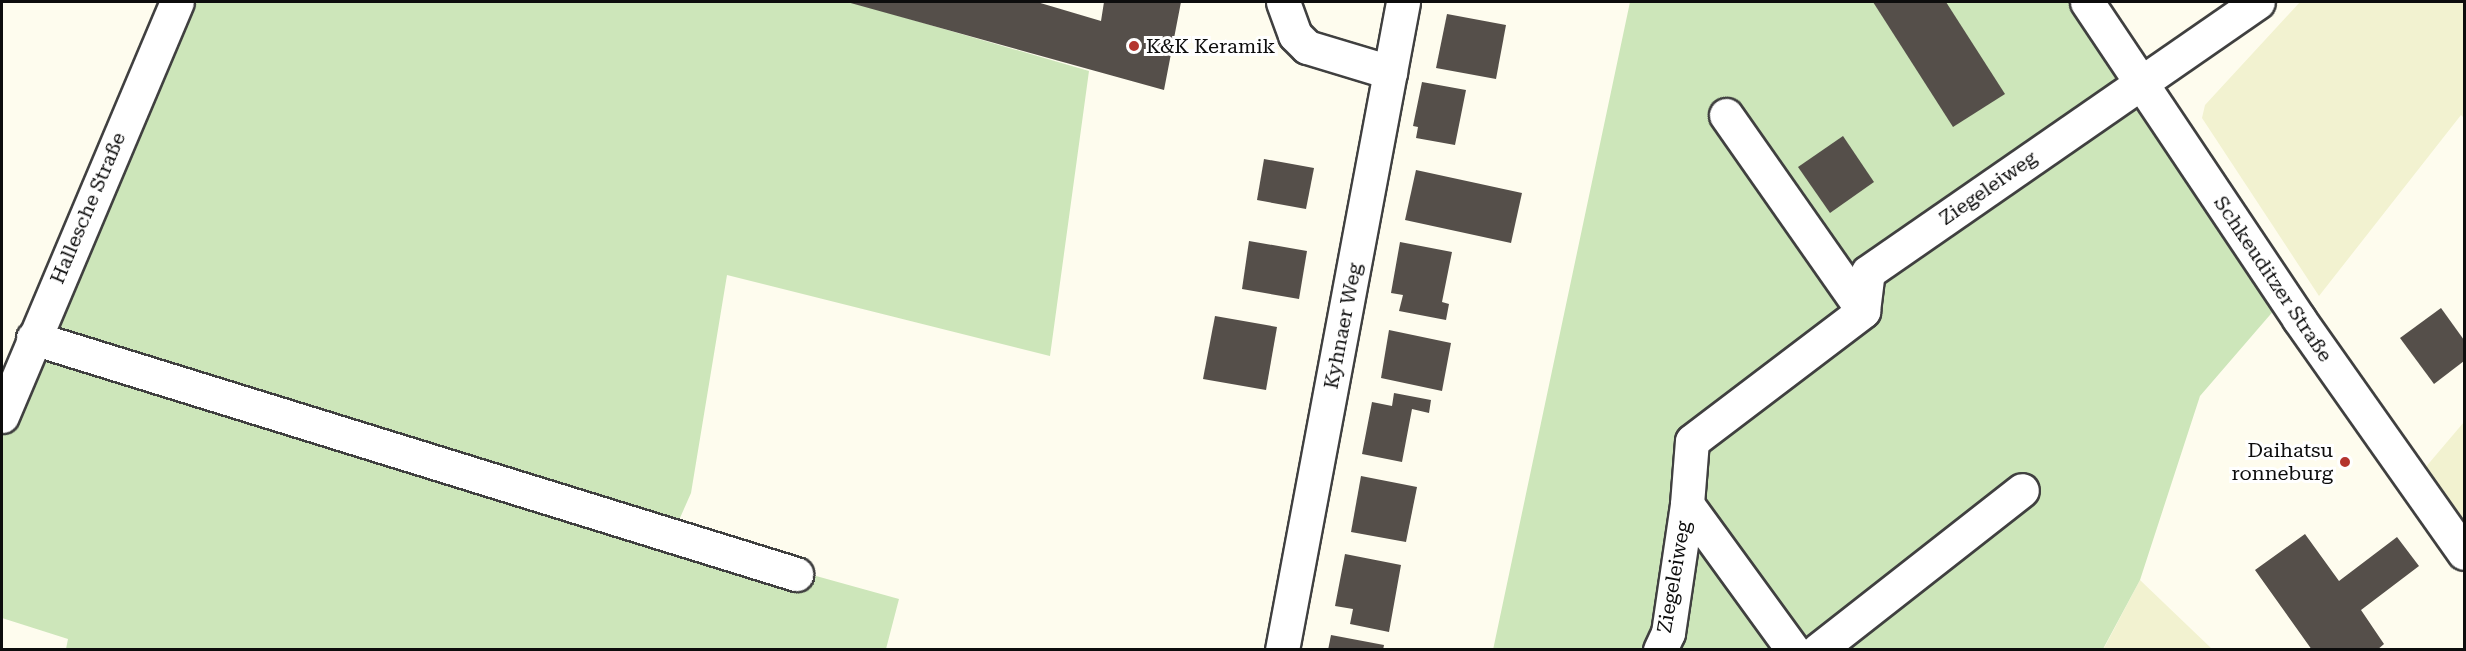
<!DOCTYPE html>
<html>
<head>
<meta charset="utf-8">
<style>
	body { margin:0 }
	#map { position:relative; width:2466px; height:651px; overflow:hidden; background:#fefcee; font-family:"Roboto Serif",serif }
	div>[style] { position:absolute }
	.farmland>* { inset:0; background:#f2f2d0 }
	.green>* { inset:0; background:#cde6ba }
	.building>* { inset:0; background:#554f4a }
	.roads { filter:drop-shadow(2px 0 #404040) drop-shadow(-2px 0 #404040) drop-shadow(0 2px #404040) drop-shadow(0 -2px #404040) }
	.minor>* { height:33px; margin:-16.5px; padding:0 16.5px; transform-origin:16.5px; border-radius:16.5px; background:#fff }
	.dots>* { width:16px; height:16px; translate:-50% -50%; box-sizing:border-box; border:3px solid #fff; border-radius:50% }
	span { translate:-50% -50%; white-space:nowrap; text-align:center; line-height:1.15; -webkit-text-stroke:6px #fff; paint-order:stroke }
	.poi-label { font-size:20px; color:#0d0d0d }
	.left { translate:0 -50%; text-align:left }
	.right { translate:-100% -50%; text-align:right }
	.street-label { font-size:20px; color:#0d0d0d }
	.frame { position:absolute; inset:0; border:3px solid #0d0d0d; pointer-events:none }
</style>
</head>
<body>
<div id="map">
	<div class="farmland">
		<div style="clip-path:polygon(2300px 2px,2464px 2px,2464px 118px,2461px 115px,2319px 296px,2202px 118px,2205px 105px)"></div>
		<div style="clip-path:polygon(2464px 422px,2464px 551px,2413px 482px)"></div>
		<div style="clip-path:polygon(2140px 580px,2212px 649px,2103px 650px)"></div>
	</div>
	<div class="green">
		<div style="clip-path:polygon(179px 2px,851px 2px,1089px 71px,1050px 356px,727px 275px,691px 493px,672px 536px,899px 599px,886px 649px,66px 649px,68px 639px,2px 618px,2px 416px)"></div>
		<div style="clip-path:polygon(1630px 2px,2087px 2px,2282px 301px,2200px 396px,2140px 580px,2103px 649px,1493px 650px)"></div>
	</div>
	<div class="building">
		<div style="clip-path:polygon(847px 2px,1037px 2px,1101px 21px,1104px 2px,1181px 2px,1164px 90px)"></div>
		<div style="clip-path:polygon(1873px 2px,1946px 2px,2005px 94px,1953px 127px)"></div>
		<div style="clip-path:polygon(1447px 14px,1506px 25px,1496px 79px,1436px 68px)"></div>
		<div style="clip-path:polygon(1422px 82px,1466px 90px,1455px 145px,1416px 138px,1418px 127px,1413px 126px)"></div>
		<div style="clip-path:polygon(1843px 136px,1874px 182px,1830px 213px,1798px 167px)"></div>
		<div style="clip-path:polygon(1264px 159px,1314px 168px,1306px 209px,1257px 200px)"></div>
		<div style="clip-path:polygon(1416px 170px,1522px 193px,1511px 243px,1405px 220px)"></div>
		<div style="clip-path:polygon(1249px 241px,1307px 251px,1299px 299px,1242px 289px)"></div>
		<div style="clip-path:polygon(1400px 242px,1452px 252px,1442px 302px,1449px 304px,1446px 320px,1399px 311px,1403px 295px,1391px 293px)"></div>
		<div style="clip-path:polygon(2441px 308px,2464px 340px,2464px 361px,2434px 384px,2400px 338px)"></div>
		<div style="clip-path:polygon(1215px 316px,1277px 327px,1266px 390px,1203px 379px)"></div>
		<div style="clip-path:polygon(1389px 330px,1451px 343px,1442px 391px,1381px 378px)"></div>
		<div style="clip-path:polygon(1394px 393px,1431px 400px,1429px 413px,1412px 409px,1402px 462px,1362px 454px,1372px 402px,1392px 406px)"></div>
		<div style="clip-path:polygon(1361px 476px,1417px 487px,1406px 542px,1351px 532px)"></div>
		<div style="clip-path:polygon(2305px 534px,2339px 581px,2397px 537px,2419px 566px,2361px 610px,2384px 644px,2377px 650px,2312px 650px,2255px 570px)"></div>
		<div style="clip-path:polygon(1345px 554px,1401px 565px,1389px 632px,1350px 624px,1353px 609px,1335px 606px)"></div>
		<div style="clip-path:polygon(1331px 635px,1384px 645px,1383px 650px,1328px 650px)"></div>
	</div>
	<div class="roads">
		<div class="minor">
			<div style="left:1283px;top:2px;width:35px;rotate:70deg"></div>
			<div style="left:1295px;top:35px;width:17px;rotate:45deg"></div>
			<div style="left:1307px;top:47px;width:87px;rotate:16.8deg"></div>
			<div style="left:2087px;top:2px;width:381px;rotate:56.2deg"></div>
			<div style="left:2299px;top:319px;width:286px;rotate:54.8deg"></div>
			<div style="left:1726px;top:115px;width:239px;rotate:55deg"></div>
			<div style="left:33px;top:338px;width:799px;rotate:17.19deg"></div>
			<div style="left:2px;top:416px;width:449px;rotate:-67.1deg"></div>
			<div style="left:1282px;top:650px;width:659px;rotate:-79.42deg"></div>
			<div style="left:1660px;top:650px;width:19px;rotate:-65deg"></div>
			<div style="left:1668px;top:633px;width:130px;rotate:-81.6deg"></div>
			<div style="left:1793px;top:650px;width:180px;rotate:-126deg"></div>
			<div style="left:1687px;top:504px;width:63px;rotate:-85.5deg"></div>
			<div style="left:1692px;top:441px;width:215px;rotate:-37.2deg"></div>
			<div style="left:1863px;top:311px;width:39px;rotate:-83deg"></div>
			<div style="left:1868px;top:272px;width:474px;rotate:-34.7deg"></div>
			<div style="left:1818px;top:650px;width:259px;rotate:-38.1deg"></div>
		</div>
	</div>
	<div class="dots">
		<div style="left:1134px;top:46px;background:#b4352e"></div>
		<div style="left:2345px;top:462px;background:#b4352e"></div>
	</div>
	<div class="poi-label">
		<span class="left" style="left:1146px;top:46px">K&amp;K Keramik</span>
		<span class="right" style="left:2333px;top:462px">Daihatsu<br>ronneburg</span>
	</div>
	<div class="street-label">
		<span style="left:1988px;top:188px;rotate:-35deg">Ziegeleiweg</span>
		<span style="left:88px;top:208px;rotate:-67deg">Hallesche Straße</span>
		<span style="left:2273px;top:279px;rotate:56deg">Schkeuditzer Straße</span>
		<span style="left:1343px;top:326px;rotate:-79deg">Kyhnaer Weg</span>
		<span style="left:1674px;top:577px;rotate:-80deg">Ziegeleiweg</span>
	</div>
	<div class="frame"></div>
</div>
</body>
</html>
